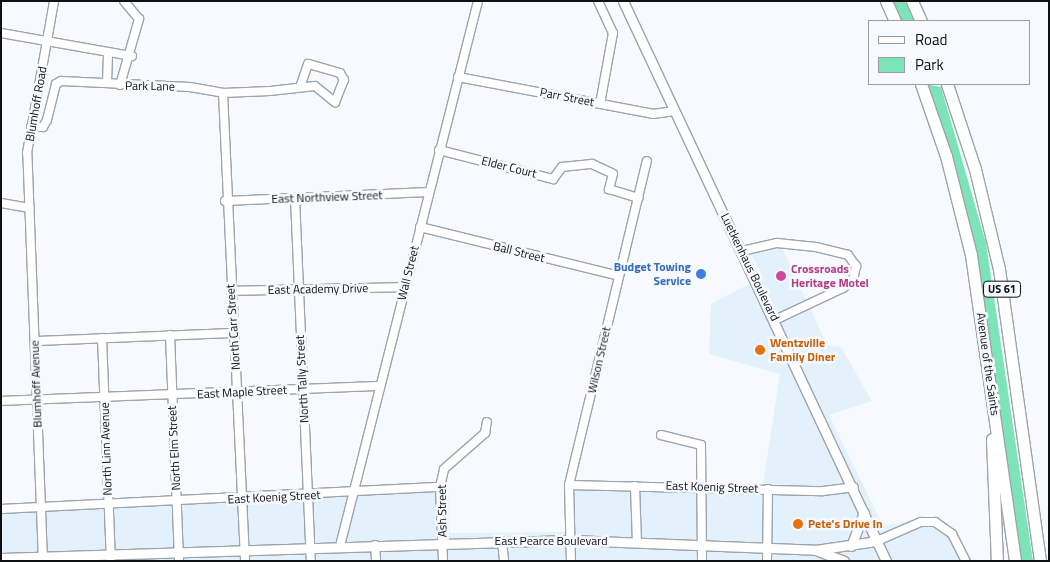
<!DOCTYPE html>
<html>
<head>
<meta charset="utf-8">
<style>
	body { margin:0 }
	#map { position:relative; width:1050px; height:562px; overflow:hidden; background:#f6fafe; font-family:"Titillium Web",sans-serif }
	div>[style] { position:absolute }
	.built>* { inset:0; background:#e3f1fd }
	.green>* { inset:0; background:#7de4ba }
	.roads { filter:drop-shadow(1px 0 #9da4aa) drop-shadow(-1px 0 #9da4aa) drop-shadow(0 1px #9da4aa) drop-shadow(0 -1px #9da4aa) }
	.minor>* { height:8px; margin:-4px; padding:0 4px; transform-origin:4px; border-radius:4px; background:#fff }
	.major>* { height:9px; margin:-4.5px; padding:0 4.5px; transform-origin:4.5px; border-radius:4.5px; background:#fff }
	.highway>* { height:11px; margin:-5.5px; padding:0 5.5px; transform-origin:5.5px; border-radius:5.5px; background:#fff }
	.dots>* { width:14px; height:14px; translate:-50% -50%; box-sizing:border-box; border:2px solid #f6fafe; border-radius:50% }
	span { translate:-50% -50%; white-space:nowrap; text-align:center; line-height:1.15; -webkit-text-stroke:5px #f6fafe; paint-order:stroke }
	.shield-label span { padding:1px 4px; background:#f6fafe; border:1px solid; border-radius:4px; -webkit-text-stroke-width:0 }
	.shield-label { font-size:11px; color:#0e1012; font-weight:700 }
	.street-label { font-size:12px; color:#0e1012 }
	.shop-label { font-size:12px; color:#366cbe; font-weight:700 }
	.right { translate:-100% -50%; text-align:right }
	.hotel-label { font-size:12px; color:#b23c85; font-weight:700 }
	.left { translate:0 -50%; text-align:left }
	.food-label { font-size:12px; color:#c56008; font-weight:700 }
	.frame { position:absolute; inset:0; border:2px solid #0e1012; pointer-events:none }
	.legend { position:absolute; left:868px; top:20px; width:162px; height:65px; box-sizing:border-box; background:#f6fafe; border:1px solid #999ca0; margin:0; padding:6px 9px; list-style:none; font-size:15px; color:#0e1012 }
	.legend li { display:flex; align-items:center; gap:10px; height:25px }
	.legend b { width:25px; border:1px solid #999ca0 }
</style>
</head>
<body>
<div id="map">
	<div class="built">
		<div style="clip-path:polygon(781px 245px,827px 345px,841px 347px,872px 401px,829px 415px,883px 526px,940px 516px,962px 561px,1px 561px,1px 511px,448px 486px,450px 533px,566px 532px,564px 489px,762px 491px,780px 374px,709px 354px,711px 304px,762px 277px,751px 254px)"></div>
	</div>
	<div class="green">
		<div style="clip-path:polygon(890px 1px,905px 1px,914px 21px,899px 21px)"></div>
		<div style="clip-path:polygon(925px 84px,941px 87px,986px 243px,1033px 561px,1021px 561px,975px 252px,949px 152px)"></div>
	</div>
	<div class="roads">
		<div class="minor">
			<div style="left:598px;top:1px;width:35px;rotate:65deg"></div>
			<div style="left:613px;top:33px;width:72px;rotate:100.4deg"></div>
			<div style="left:1px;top:33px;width:133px;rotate:10deg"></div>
			<div style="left:458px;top:77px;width:198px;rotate:10.7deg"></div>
			<div style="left:653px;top:114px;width:22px;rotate:-8deg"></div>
			<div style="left:107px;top:83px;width:31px;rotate:-88deg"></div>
			<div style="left:120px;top:85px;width:69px;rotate:-73.9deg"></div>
			<div style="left:139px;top:19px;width:23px;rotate:-130deg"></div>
			<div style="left:223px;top:93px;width:469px;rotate:87.3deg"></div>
			<div style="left:31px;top:127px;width:12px"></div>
			<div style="left:43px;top:127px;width:8px;rotate:-60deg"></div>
			<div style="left:47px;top:120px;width:37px;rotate:-76deg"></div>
			<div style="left:56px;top:84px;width:6px;rotate:-31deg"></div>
			<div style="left:61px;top:81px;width:129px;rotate:2.7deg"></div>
			<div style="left:190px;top:87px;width:34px;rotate:10deg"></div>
			<div style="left:223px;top:93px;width:47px;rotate:-2.4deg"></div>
			<div style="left:270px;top:91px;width:45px;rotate:-6.3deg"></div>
			<div style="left:315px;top:86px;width:26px;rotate:39deg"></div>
			<div style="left:335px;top:102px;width:24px;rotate:-68deg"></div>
			<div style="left:344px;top:80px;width:8px;rotate:-120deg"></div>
			<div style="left:340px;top:73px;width:33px;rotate:-164deg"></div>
			<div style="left:308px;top:64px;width:24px;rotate:109deg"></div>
			<div style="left:439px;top:150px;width:118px;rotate:14.3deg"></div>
			<div style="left:553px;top:179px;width:15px;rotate:-53deg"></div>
			<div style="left:562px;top:167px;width:30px;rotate:-6deg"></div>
			<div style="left:592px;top:164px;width:23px;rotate:25deg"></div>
			<div style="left:613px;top:174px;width:16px;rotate:105deg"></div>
			<div style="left:609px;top:189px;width:31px;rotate:17deg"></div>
			<div style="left:295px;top:198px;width:363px;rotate:87.5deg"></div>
			<div style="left:225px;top:201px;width:204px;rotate:-2.5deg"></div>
			<div style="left:1px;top:203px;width:29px;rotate:10deg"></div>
			<div style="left:420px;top:227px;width:205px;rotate:13.8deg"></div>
			<div style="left:742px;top:251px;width:36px;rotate:-13deg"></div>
			<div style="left:777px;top:243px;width:39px;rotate:6deg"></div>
			<div style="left:816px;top:247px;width:33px;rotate:14deg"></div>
			<div style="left:848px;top:255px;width:14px;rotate:54deg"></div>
			<div style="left:856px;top:266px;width:14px;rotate:102deg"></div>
			<div style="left:853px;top:280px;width:13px;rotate:141deg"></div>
			<div style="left:843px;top:288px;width:75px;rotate:154.8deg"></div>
			<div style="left:231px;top:291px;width:174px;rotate:-1.3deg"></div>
			<div style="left:170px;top:335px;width:226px;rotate:87.7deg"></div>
			<div style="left:102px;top:338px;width:223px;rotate:87.7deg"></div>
			<div style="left:35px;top:341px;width:199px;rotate:-2.3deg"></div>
			<div style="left:1px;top:401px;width:378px;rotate:-2.3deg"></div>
			<div style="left:661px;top:435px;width:41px;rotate:14deg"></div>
			<div style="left:701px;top:445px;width:116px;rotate:89.5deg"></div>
			<div style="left:569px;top:485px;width:254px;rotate:1.4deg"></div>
			<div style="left:823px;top:491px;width:31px;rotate:-7deg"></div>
			<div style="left:635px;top:486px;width:56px;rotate:88deg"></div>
			<div style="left:1px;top:509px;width:440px;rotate:-2.9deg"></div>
			<div style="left:502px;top:541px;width:20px;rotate:84deg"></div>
			<div style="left:877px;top:541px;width:48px;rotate:-23.4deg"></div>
			<div style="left:921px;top:522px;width:14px"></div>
			<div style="left:935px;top:522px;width:21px;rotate:35deg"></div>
			<div style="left:952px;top:534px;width:30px;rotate:63deg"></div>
			<div style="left:375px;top:545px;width:16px;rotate:86deg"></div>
			<div style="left:340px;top:546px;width:562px;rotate:-75.79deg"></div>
			<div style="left:43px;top:561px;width:408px;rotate:-92.2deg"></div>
			<div style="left:27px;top:153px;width:154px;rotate:-79.9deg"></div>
			<div style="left:443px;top:561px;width:74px;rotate:-92.3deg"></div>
			<div style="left:440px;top:487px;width:18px;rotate:-77deg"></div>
			<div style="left:444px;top:469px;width:55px;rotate:-41.3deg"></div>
			<div style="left:485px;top:433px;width:11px;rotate:-80deg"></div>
			<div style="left:571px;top:561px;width:76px;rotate:-91.5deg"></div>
			<div style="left:569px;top:485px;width:333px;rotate:-76.5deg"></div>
			<div style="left:767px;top:561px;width:72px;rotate:-89.2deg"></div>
		</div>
		<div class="major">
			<div style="left:623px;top:1px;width:619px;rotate:64.84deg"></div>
			<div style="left:851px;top:546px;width:36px;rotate:-69deg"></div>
			<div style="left:818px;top:551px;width:28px;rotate:21deg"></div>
			<div style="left:1px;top:558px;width:570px;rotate:-1.81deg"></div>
			<div style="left:571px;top:540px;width:244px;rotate:2.3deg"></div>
			<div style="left:815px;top:550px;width:63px;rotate:-8.3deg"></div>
		</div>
		<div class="highway">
			<div style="left:886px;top:1px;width:22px;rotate:66deg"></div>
			<div style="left:912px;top:1px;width:22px;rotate:66deg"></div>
			<div style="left:921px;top:84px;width:76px;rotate:70.9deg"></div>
			<div style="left:946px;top:156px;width:102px;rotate:75.8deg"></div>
			<div style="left:971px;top:255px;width:309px;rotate:81.8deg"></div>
			<div style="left:947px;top:84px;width:89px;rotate:71.8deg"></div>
			<div style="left:975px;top:169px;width:103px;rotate:76.5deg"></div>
			<div style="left:999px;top:269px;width:295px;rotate:82deg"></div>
			<div style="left:992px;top:439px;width:122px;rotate:87.7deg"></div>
		</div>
	</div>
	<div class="dots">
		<div style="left:701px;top:274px;background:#3f7fe0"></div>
		<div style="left:781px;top:276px;background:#d1479c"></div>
		<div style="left:760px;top:350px;background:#e8710a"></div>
		<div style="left:798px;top:524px;background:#e8710a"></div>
	</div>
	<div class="shield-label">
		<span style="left:1002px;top:289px">US 61</span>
	</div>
	<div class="street-label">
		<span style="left:150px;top:86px;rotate:1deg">Park Lane</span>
		<span style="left:567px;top:97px;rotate:11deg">Parr Street</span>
		<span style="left:36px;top:104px;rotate:-80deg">Blumhoff Road</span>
		<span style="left:509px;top:167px;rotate:14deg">Elder Court</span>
		<span style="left:327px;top:197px;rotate:-2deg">East Northview Street</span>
		<span style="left:519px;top:252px;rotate:14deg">Ball Street</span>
		<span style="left:750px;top:267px;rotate:64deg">Luetkenhaus Boulevard</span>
		<span style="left:408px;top:273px;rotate:-76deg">Wall Street</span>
		<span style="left:318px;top:289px;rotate:-1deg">East Academy Drive</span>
		<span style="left:233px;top:327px;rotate:-94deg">North Carr Street</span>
		<span style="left:599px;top:360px;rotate:-77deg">Wilson Street</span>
		<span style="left:988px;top:364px;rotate:82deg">Avenue of the Saints</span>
		<span style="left:302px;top:379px;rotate:-93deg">North Tally Street</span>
		<span style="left:36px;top:384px;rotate:-92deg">Blumhoff Avenue</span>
		<span style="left:242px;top:392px;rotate:-3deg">East Maple Street</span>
		<span style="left:174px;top:448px;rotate:-93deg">North Elm Street</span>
		<span style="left:106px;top:449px;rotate:-92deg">North Linn Avenue</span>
		<span style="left:712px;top:487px;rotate:2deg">East Koenig Street</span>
		<span style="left:274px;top:497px;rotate:-3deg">East Koenig Street</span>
		<span style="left:442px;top:511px;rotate:-91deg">Ash Street</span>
		<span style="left:551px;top:541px">East Pearce Boulevard</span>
	</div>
	<div class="shop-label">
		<span class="right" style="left:691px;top:274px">Budget Towing<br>Service</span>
	</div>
	<div class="hotel-label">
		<span class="left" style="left:791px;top:276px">Crossroads<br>Heritage Motel</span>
	</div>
	<div class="food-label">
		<span class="left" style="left:770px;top:350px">Wentzville<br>Family Diner</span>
		<span class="left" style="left:808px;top:524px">Pete's Drive In</span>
	</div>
	<div class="frame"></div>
	<ul class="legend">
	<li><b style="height:6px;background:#fff"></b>Road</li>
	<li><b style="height:14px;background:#7de4ba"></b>Park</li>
	</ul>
</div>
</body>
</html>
